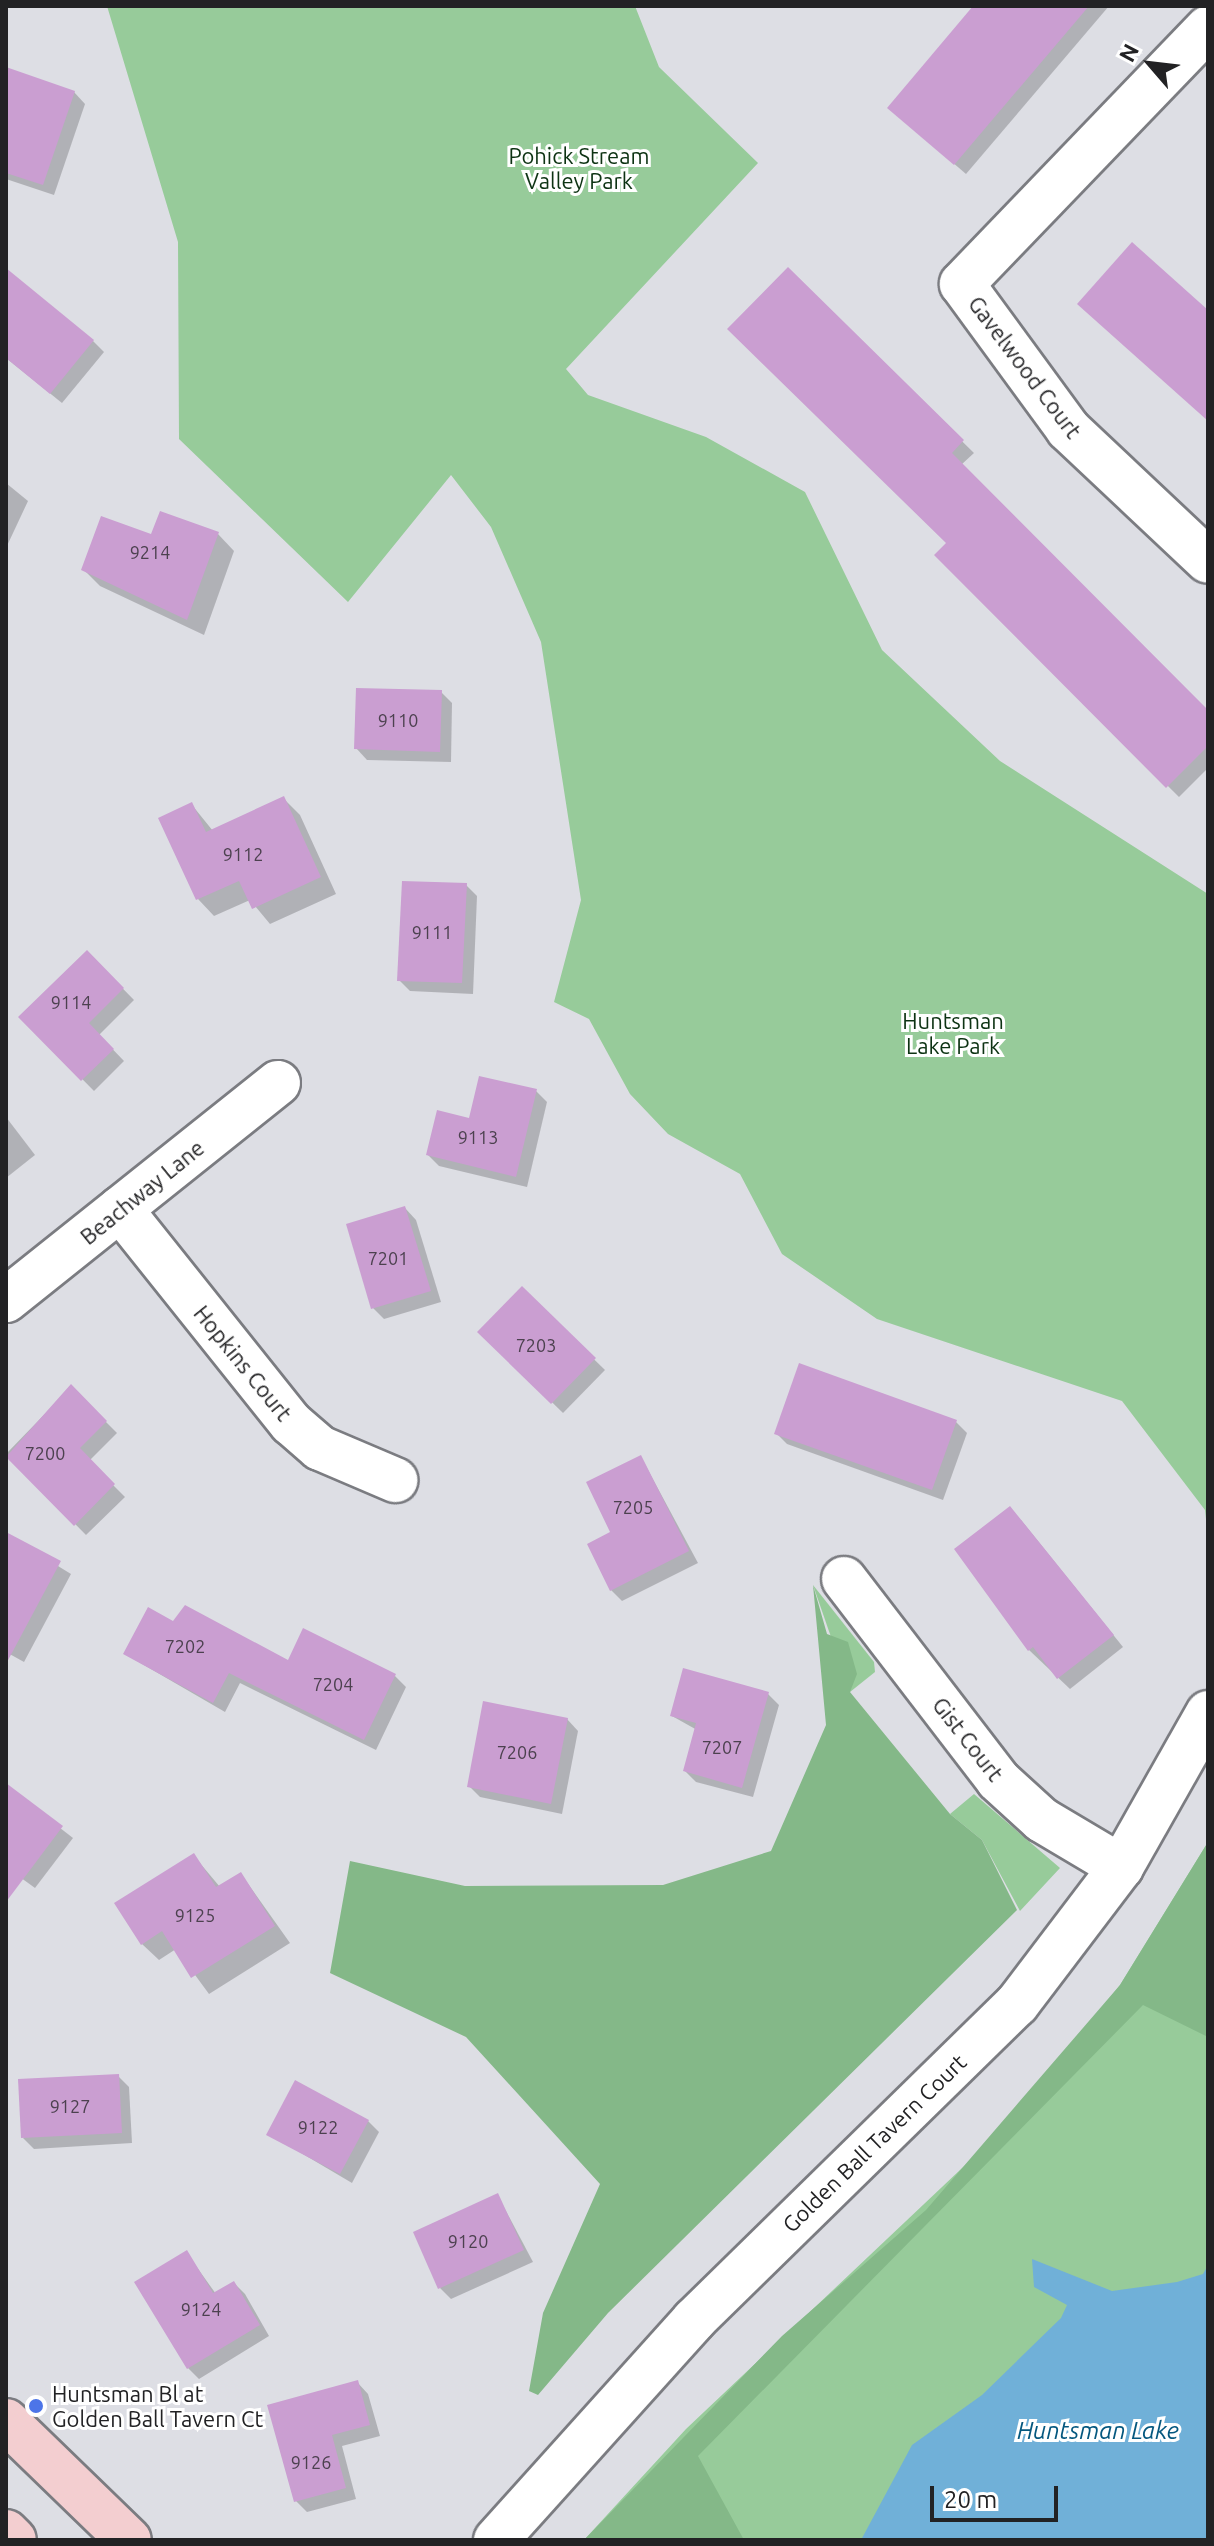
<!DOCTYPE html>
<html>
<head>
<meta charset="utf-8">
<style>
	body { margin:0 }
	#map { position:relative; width:1214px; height:2546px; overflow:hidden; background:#dddee4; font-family:Ubuntu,sans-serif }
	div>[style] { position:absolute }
	.green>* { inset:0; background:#97cb9a }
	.forest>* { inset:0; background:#84b888 }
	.water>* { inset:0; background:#70b0d8 }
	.shadow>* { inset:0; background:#0003 }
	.building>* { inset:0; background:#ca9ed1 }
	.roads { filter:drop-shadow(2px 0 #7b7c81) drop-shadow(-2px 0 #7b7c81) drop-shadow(0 2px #7b7c81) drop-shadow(0 -2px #7b7c81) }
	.street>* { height:44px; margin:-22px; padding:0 22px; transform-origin:22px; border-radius:22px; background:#fff }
	.secondary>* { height:44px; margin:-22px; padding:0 22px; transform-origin:22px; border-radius:22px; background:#f3ced0 }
	.dots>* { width:22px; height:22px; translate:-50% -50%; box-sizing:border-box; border:4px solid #fff; border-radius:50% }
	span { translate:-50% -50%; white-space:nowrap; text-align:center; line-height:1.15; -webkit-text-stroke:6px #fff; paint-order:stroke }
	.number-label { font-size:18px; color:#4c414f }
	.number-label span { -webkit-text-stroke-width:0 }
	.park-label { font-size:22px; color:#0d3313 }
	.street-label { font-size:22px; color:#222224 }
	.poi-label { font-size:22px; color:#222224 }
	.left { translate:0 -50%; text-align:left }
	.water-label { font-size:24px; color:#05587f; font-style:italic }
	.frame { position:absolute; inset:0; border:8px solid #222224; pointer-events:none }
	.north { position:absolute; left:1110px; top:24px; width:80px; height:80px; -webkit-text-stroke:6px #fff; paint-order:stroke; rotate:298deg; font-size:22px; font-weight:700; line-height:32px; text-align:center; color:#222224 }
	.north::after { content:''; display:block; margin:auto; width:28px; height:36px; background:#222224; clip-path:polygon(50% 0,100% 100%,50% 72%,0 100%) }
	.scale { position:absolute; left:930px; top:2486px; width:128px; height:36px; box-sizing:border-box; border:4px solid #222224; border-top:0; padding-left:10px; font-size:24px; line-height:28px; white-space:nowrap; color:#222224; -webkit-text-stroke:6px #fff; paint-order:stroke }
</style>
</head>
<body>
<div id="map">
	<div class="green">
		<div style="clip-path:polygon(107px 6px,635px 6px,659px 67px,758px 163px,566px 369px,588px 395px,706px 437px,805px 492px,882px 650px,1000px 761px,1208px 894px,1208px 1537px,1205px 1510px,1122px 1401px,877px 1319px,782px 1254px,740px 1174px,668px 1134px,630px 1094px,589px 1019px,554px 1002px,581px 900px,541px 642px,491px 527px,451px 475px,348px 602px,179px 439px,178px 242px)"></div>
		<div style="clip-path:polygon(813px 1585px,874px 1662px,875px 1672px,850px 1692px)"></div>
		<div style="clip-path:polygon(974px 1794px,1060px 1868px,1020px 1911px,982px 1840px,950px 1814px)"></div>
		<div style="clip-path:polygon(1208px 1842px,1208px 2540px,584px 2540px,686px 2429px,1015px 2118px,1120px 1985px)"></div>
	</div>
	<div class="forest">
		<div style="clip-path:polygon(813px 1585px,827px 1634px,848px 1642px,857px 1674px,850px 1692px,950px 1814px,982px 1840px,1017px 1910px,608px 2313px,538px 2395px,529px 2391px,543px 2313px,600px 2184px,466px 2037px,330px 1973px,350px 1861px,465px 1886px,663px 1885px,771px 1851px,826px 1725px)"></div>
		<div style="clip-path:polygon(1208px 1842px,1208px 2037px,1143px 2005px,698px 2456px,744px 2540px,584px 2540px,782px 2336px,926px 2210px,1120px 1985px)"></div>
	</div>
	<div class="water">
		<div style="clip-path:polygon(1032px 2259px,1112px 2291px,1177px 2282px,1203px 2274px,1208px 2265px,1208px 2540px,861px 2540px,912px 2445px,982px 2395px,1061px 2318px,1067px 2305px,1034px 2287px)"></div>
	</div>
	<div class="shadow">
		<div style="clip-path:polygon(976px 6px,1109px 6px,966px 174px,901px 118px)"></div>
		<div style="clip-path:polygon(6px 73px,74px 92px,85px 104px,54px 195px,6px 179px)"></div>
		<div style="clip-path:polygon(788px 270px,974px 453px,961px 465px,1208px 713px,1208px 768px,1179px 797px,936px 555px,949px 543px)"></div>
		<div style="clip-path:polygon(93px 341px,104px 352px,62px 403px,6px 358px)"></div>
		<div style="clip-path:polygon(6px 483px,28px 501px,6px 548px)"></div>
		<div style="clip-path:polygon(218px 534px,234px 551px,204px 635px,100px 586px,84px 570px,152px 536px)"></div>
		<div style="clip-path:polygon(441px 692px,452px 703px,451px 762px,367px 760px,356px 748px)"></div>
		<div style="clip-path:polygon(283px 798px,300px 815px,336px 894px,270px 924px,250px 900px,214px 916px,198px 899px,192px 805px,213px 831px)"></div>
		<div style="clip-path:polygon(466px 885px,477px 896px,473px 994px,410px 991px,399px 980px)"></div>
		<div style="clip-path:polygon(87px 952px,134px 1000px,99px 1035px,124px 1061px,94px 1091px,21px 1017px)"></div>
		<div style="clip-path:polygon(536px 1091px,547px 1102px,527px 1187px,439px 1166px,428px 1155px,470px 1120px)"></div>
		<div style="clip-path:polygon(6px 1117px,35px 1155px,6px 1178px)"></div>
		<div style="clip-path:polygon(405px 1208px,416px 1220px,441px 1302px,384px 1319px,373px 1308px)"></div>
		<div style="clip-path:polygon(522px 1289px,605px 1370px,563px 1413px,480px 1332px)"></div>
		<div style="clip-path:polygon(71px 1387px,117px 1433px,89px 1461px,125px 1497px,86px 1535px,6px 1454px)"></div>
		<div style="clip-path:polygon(956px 1422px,967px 1433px,943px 1500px,787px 1444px,776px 1433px)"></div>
		<div style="clip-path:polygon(641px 1457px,698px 1563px,622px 1601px,611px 1590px,613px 1533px)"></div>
		<div style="clip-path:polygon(1021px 1520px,1123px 1647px,1070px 1689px,1029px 1650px)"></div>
		<div style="clip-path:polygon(6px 1534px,71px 1574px,24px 1662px,6px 1652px)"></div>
		<div style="clip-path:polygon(174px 1623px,289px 1662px,395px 1676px,406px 1687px,376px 1750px,240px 1683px,225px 1712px,125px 1654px)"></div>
		<div style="clip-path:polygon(768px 1694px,779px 1705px,753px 1797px,696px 1782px,685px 1771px,697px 1730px,672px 1716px)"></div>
		<div style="clip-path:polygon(567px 1719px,578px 1731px,562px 1814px,480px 1797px,469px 1786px)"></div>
		<div style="clip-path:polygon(6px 1786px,73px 1838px,35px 1888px,6px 1867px)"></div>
		<div style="clip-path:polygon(194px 1856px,220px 1887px,241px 1874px,290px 1943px,209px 1994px,176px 1949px,159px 1960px,142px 1944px)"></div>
		<div style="clip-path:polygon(118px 2076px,129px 2087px,132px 2143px,34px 2149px,23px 2138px)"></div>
		<div style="clip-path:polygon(368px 2121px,379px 2132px,352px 2183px,269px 2134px)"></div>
		<div style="clip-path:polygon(498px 2196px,533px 2262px,451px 2299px,440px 2288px)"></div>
		<div style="clip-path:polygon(186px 2252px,216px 2294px,234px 2283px,245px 2294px,269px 2336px,199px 2379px,188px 2368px)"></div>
		<div style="clip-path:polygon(357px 2382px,368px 2394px,380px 2436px,342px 2446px,356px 2499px,307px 2512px,296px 2501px)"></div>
	</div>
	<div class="building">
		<div style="clip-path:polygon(973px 6px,1089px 6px,954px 165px,887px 108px)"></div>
		<div style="clip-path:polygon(6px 67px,75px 91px,43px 185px,6px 173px)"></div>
		<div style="clip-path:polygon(1132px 242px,1208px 310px,1208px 421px,1077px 304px)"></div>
		<div style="clip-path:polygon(788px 267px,964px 440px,952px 453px,1208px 710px,1208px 746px,1166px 788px,934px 555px,946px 543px,727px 329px)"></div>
		<div style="clip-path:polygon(6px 268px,94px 340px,50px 394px,6px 358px)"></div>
		<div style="clip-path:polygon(160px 511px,219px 532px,187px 620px,81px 570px,101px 516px,151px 534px)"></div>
		<div style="clip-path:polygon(356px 688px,442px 690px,440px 752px,354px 749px)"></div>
		<div style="clip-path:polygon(284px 796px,321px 877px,252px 909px,239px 881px,196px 900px,158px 818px,192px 802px,206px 832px)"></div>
		<div style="clip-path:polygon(402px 881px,467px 883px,462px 983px,397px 981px)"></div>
		<div style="clip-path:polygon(87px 950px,124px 988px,89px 1023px,114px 1049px,81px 1081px,18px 1017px)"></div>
		<div style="clip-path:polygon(479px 1076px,537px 1089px,516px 1177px,426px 1155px,437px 1110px,469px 1118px)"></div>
		<div style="clip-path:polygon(405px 1206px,431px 1291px,371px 1309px,346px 1224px)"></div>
		<div style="clip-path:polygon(522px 1286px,596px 1358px,551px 1404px,477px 1332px)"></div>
		<div style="clip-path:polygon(799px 1363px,957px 1420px,932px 1490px,774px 1434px)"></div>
		<div style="clip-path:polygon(71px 1384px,107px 1421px,80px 1448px,115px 1484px,74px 1526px,6px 1457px)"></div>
		<div style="clip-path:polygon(641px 1455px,689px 1551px,610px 1591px,587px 1544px,610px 1532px,586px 1482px)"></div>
		<div style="clip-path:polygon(1010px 1506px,1114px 1635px,1057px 1679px,1033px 1647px,1028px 1651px,954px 1549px)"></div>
		<div style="clip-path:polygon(6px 1532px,61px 1561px,6px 1664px)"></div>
		<div style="clip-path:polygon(185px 1605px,288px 1660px,303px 1628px,396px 1674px,364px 1740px,229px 1673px,213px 1703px,123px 1654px,148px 1607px,173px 1621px)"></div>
		<div style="clip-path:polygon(683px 1668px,769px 1692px,742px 1788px,683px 1771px,696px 1723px,670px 1716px)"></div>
		<div style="clip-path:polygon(483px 1701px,568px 1718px,551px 1804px,467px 1787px)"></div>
		<div style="clip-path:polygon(6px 1783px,63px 1826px,6px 1902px)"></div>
		<div style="clip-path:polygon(194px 1853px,216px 1887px,241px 1872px,275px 1926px,191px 1978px,162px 1931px,141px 1945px,114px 1903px)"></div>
		<div style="clip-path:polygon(119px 2074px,122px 2133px,21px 2138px,18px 2079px)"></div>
		<div style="clip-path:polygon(295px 2080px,369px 2120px,340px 2174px,266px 2135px)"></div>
		<div style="clip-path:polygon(498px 2193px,524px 2250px,438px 2289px,413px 2232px)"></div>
		<div style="clip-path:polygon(187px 2250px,213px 2293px,234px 2281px,260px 2325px,187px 2369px,134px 2282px)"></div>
		<div style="clip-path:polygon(358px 2380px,370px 2425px,332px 2435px,346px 2488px,294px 2502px,267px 2405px)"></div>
	</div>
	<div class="roads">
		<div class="street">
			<div style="left:1208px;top:28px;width:355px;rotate:133.9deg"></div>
			<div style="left:962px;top:284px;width:180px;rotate:53.8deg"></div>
			<div style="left:1068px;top:429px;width:192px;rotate:43.3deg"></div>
			<div style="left:120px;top:1209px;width:274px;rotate:51.4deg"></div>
			<div style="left:291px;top:1423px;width:38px;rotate:41deg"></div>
			<div style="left:320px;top:1448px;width:82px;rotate:23.1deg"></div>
			<div style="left:6px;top:1300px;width:348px;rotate:-38.6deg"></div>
			<div style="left:844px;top:1579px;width:253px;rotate:52.5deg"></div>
			<div style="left:998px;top:1780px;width:59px;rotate:42.3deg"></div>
			<div style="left:1042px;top:1820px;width:92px;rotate:30.7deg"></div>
			<div style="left:496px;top:2540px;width:296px;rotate:-48deg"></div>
			<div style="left:694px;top:2320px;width:452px;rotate:-44.4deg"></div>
			<div style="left:1017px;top:2004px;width:172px;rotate:-52.8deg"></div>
			<div style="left:1121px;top:1867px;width:177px;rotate:-60.5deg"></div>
		</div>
		<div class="secondary">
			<div style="left:6px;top:2421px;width:171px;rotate:44.1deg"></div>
			<div style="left:6px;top:2532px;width:11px;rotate:45deg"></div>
		</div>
	</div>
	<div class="dots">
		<div style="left:36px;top:2406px;background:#4d75e8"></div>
	</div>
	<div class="number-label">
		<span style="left:150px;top:552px">9214</span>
		<span style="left:398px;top:720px">9110</span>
		<span style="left:243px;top:854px">9112</span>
		<span style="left:432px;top:932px">9111</span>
		<span style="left:71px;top:1002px">9114</span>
		<span style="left:478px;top:1137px">9113</span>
		<span style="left:388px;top:1258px">7201</span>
		<span style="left:536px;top:1345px">7203</span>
		<span style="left:45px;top:1453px">7200</span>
		<span style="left:633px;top:1507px">7205</span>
		<span style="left:185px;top:1646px">7202</span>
		<span style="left:333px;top:1684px">7204</span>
		<span style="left:722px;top:1747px">7207</span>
		<span style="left:517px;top:1752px">7206</span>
		<span style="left:195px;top:1915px">9125</span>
		<span style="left:70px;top:2106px">9127</span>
		<span style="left:318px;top:2127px">9122</span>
		<span style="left:468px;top:2241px">9120</span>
		<span style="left:201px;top:2309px">9124</span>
		<span style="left:311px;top:2462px">9126</span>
	</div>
	<div class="park-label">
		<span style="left:579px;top:168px">Pohick Stream<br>Valley Park</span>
		<span style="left:953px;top:1033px">Huntsman<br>Lake Park</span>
	</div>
	<div class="street-label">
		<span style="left:1025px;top:367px;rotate:53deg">Gavelwood Court</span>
		<span style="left:142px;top:1192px;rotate:-39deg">Beachway Lane</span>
		<span style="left:243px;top:1363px;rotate:51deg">Hopkins Court</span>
		<span style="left:968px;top:1739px;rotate:52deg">Gist Court</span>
		<span style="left:874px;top:2143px;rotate:-44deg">Golden Ball Tavern Court</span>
	</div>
	<div class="poi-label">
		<span class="left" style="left:52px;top:2406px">Huntsman Bl at<br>Golden Ball Tavern Ct</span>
	</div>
	<div class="water-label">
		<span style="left:1098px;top:2431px">Huntsman Lake</span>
	</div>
	<div class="frame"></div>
	<div class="north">N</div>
	<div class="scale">20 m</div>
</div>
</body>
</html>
